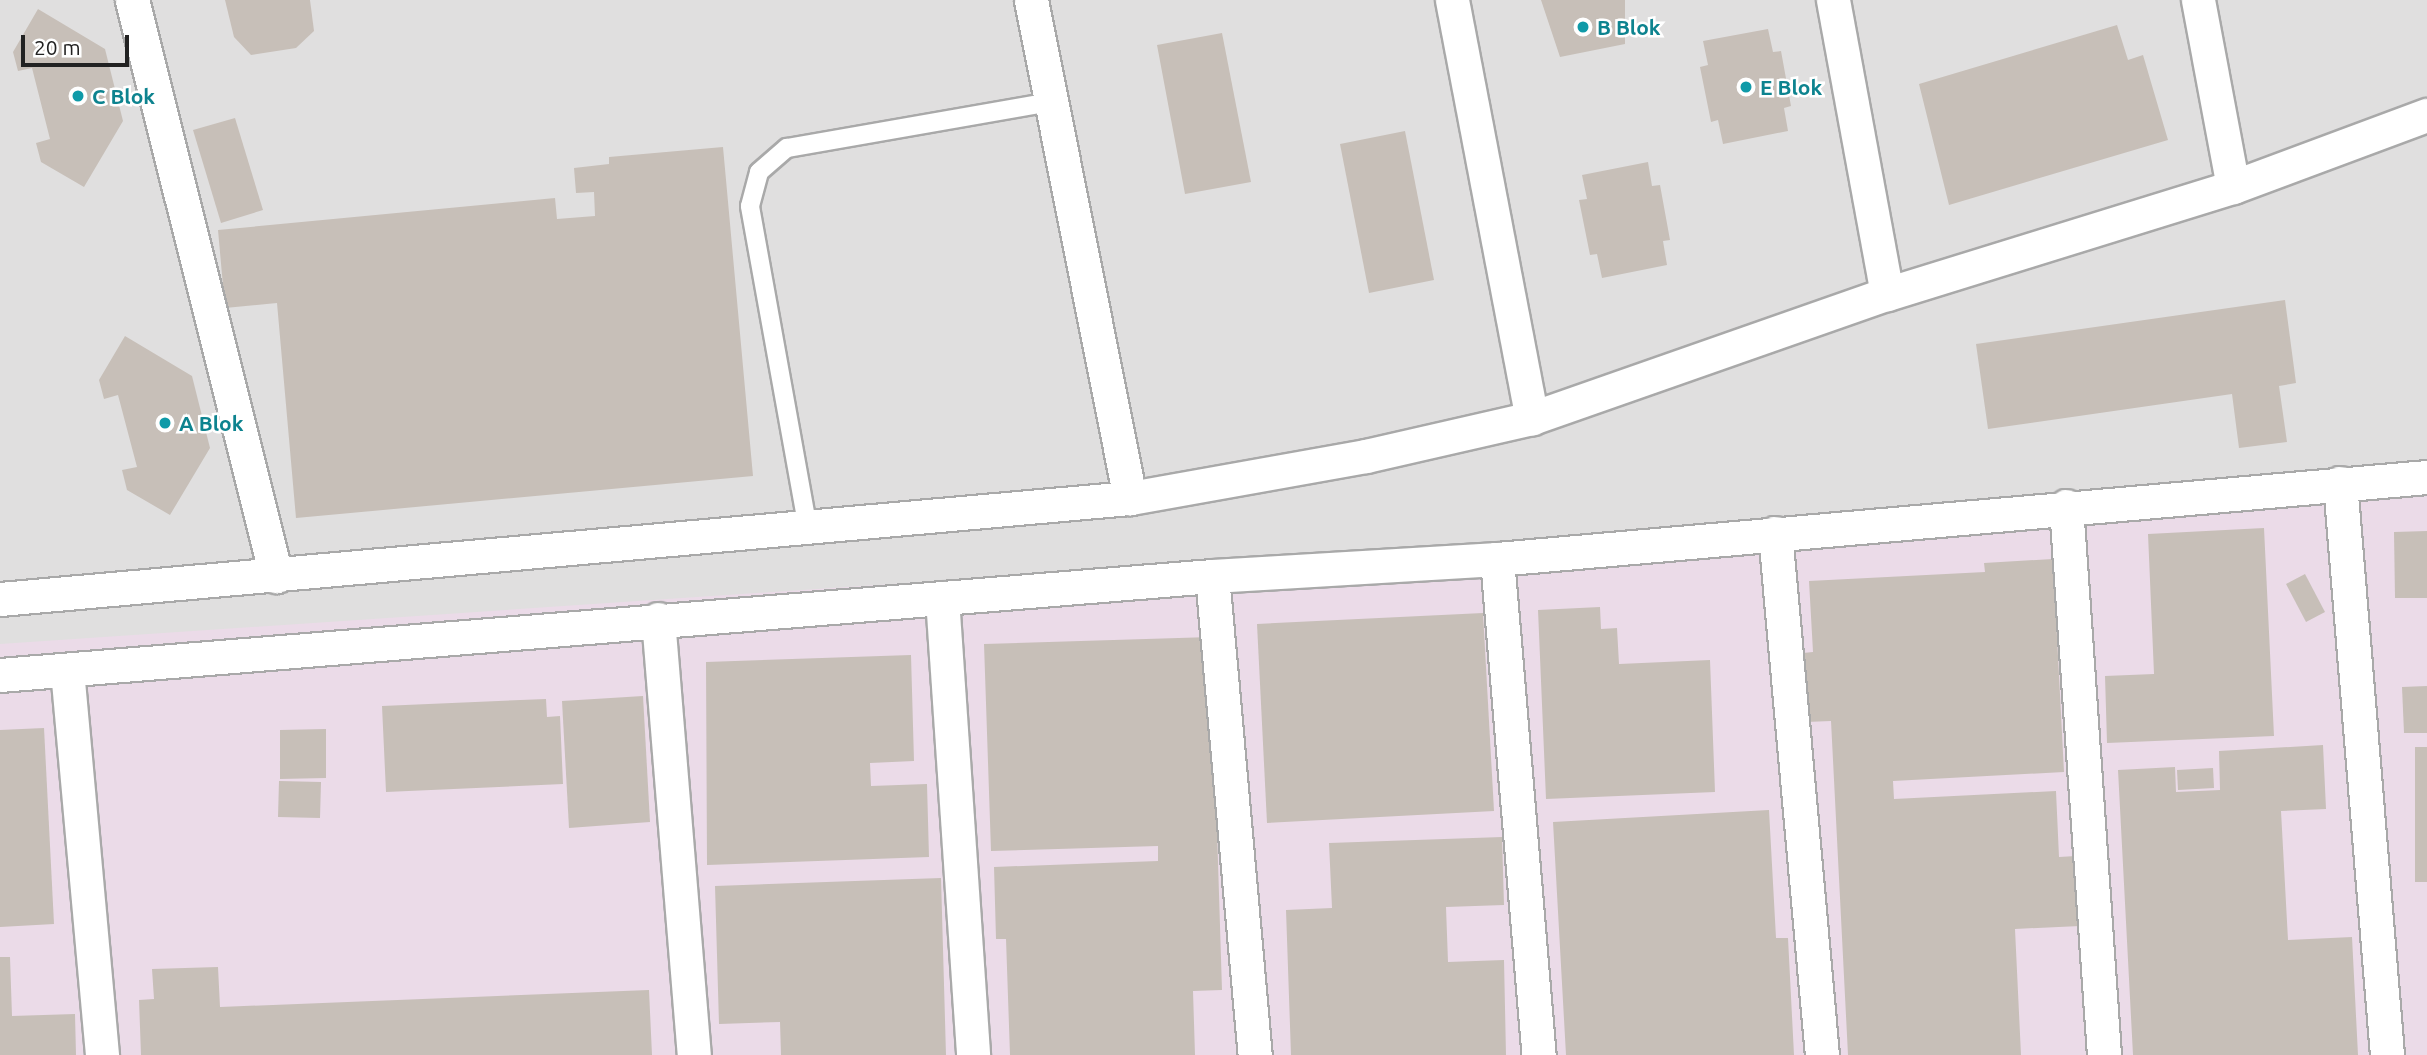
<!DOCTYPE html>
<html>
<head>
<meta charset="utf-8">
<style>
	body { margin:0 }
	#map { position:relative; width:2427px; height:1055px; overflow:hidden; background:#f2efe9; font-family:Ubuntu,sans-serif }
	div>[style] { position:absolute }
	.residential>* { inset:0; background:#e0dfdf }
	.industrial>* { inset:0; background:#ebdbe8 }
	.building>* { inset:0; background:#c7bfb8 }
	.roads { filter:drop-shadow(2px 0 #a9a9a9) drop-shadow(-2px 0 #a9a9a9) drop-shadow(0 2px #a9a9a9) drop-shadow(0 -2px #a9a9a9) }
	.service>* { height:18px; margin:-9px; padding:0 9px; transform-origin:9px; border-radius:9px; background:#fff }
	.minor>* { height:33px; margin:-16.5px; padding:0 16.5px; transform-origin:16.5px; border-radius:16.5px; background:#fff }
	.dots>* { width:19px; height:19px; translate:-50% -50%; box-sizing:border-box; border:4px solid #fff; border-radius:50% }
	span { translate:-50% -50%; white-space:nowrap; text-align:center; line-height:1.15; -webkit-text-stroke:5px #fff; paint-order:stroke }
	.culture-label { font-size:21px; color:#0d838f; font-weight:700 }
	.left { translate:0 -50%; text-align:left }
	.scale { position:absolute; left:21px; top:35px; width:108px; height:32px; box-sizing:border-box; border:4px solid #222; border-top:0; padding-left:9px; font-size:21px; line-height:24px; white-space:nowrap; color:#222; -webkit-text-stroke:5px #fff; paint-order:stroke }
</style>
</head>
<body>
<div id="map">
	<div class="residential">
		<div style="clip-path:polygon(0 0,2427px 0,2427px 518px,0 695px)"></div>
	</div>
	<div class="industrial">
		<div style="clip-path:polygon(2427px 463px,2427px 1055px,0 1055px,0 644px,1751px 526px)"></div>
	</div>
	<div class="building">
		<div style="clip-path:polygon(225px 0,310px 0,314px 31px,296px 48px,251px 55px,234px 37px)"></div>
		<div style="clip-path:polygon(1541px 0,1625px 0,1625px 44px,1560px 57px)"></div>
		<div style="clip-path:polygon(38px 9px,105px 49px,123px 121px,84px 187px,41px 162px,36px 143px,50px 139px,32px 68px,18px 71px,13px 52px)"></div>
		<div style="clip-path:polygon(2117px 25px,2128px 60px,2143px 55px,2168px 140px,1949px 205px,1919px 84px)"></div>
		<div style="clip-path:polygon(1768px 29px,1773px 52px,1781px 51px,1791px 106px,1784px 108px,1788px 131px,1723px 144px,1718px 120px,1711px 122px,1700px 67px,1708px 65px,1703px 41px)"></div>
		<div style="clip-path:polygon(1222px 33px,1251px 182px,1185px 194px,1157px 45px)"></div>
		<div style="clip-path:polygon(235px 118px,263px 210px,221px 223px,193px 130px)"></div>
		<div style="clip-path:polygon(1405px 131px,1434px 280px,1369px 293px,1340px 144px)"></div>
		<div style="clip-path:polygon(723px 147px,753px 476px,296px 518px,277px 303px,225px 308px,218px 230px,555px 198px,557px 219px,595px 216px,594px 192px,576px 193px,574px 168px,609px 164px,609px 157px)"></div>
		<div style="clip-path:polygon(1648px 162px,1652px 186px,1660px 185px,1670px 240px,1663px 241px,1667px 265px,1602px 278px,1597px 254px,1590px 255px,1579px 200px,1587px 199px,1582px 175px)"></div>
		<div style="clip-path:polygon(2285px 300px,2296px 383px,2279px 386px,2287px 442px,2239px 448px,2232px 394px,1988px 429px,1976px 344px)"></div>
		<div style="clip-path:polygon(125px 336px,192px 376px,210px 448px,170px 515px,127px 490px,122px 470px,137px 467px,118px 395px,104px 399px,99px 380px)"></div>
		<div style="clip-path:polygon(2264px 528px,2274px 736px,2107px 743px,2105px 676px,2154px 674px,2148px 534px)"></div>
		<div style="clip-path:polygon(2427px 531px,2427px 598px,2395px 598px,2394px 532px)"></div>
		<div style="clip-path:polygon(2053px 559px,2064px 772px,1893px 781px,1894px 799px,2056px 791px,2059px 857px,2076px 856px,2080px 926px,2015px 929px,2021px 1055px,1848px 1055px,1831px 721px,1806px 722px,1803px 653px,1813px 652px,1809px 581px,1985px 572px,1984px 563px)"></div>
		<div style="clip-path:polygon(2305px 574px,2325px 612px,2306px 622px,2286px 584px)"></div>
		<div style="clip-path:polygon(1600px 607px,1601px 629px,1617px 628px,1619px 664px,1710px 660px,1715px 792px,1546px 799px,1538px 610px)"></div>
		<div style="clip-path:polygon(1483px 613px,1494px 811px,1267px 823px,1257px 624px)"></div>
		<div style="clip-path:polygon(1211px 637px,1222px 990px,1193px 991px,1195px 1055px,1010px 1055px,1006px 939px,996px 939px,994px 867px,1158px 861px,1158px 846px,991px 851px,984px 644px)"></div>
		<div style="clip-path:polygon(911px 655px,914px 761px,870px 763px,871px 786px,927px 784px,929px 857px,707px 865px,706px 662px)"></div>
		<div style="clip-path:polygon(2427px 686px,2427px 733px,2404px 733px,2402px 687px)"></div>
		<div style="clip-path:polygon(643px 696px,650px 822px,569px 828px,562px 701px)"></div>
		<div style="clip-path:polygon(546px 699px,547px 717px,560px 716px,563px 784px,386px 792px,382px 706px)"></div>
		<div style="clip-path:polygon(44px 728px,54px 924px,0 927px,0 730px)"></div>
		<div style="clip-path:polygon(326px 729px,326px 778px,280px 779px,280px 730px)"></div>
		<div style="clip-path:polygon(2323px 745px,2326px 809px,2281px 811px,2288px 940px,2352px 937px,2358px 1055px,2133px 1055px,2118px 770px,2175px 767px,2176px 792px,2220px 790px,2219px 751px)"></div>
		<div style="clip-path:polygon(2415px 747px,2427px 747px,2427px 882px,2415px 882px)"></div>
		<div style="clip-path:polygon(2213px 768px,2214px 788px,2178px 790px,2177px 770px)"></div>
		<div style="clip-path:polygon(279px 781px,321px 782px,320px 818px,278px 817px)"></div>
		<div style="clip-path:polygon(1769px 810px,1776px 938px,1788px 938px,1794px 1055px,1566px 1055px,1553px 822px)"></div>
		<div style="clip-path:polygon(1502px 837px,1504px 905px,1446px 907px,1448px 962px,1504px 960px,1506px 1055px,1291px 1055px,1286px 910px,1332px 908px,1329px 843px)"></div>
		<div style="clip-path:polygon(941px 878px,946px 1055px,781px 1055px,780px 1022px,719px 1024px,715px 886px)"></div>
		<div style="clip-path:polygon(0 957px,10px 957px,12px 1016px,75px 1014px,76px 1055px,0 1055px)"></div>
		<div style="clip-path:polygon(218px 967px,220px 1007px,649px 990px,652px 1055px,141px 1055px,139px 1000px,154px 999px,152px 969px)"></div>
	</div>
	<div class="roads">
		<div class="service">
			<div style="left:808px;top:529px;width:328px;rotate:-100.2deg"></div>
			<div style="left:750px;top:206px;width:35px;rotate:-75deg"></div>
			<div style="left:759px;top:172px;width:37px;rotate:-41deg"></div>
			<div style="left:787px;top:148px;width:268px;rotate:-9.9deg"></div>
		</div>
		<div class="minor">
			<div style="left:132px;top:0;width:594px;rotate:75.96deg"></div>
			<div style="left:1031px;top:0;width:508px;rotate:78.76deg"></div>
			<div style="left:1452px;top:0;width:426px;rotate:79.2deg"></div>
			<div style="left:1833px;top:0;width:299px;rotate:79.6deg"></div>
			<div style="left:2198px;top:0;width:190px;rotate:79.4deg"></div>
			<div style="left:2340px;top:483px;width:574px;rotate:85.3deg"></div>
			<div style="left:2066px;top:506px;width:550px;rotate:86.04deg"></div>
			<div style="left:1775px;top:533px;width:524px;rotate:84.86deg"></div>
			<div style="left:1497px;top:559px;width:498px;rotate:85.2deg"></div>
			<div style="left:1212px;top:576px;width:481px;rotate:84.9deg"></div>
			<div style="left:942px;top:598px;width:458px;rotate:86.1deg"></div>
			<div style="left:0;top:599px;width:1135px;rotate:-5.11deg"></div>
			<div style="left:1130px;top:498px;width:240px;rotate:-10.1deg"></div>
			<div style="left:1366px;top:456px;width:170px;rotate:-12.9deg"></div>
			<div style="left:1532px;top:418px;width:376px;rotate:-19.3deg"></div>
			<div style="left:1887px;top:294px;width:362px;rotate:-17.2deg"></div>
			<div style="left:2233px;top:187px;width:207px;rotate:-20.4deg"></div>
			<div style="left:658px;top:619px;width:437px;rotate:85.3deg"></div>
			<div style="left:67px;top:670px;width:387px;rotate:84.8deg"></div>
			<div style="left:0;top:675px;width:1216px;rotate:-4.67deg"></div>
			<div style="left:1212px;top:576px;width:286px;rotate:-3.4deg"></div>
			<div style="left:1497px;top:559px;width:934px;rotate:-5.04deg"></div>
		</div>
	</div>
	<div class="dots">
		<div style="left:1583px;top:27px;background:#0f9aa8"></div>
		<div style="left:1746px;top:87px;background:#0f9aa8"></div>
		<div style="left:78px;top:96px;background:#0f9aa8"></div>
		<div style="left:165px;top:423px;background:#0f9aa8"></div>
	</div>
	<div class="culture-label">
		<span class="left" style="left:1597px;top:27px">B Blok</span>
		<span class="left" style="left:1760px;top:87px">E Blok</span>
		<span class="left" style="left:92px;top:96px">C Blok</span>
		<span class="left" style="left:179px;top:423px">A Blok</span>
	</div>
	<div class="scale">20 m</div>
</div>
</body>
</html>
